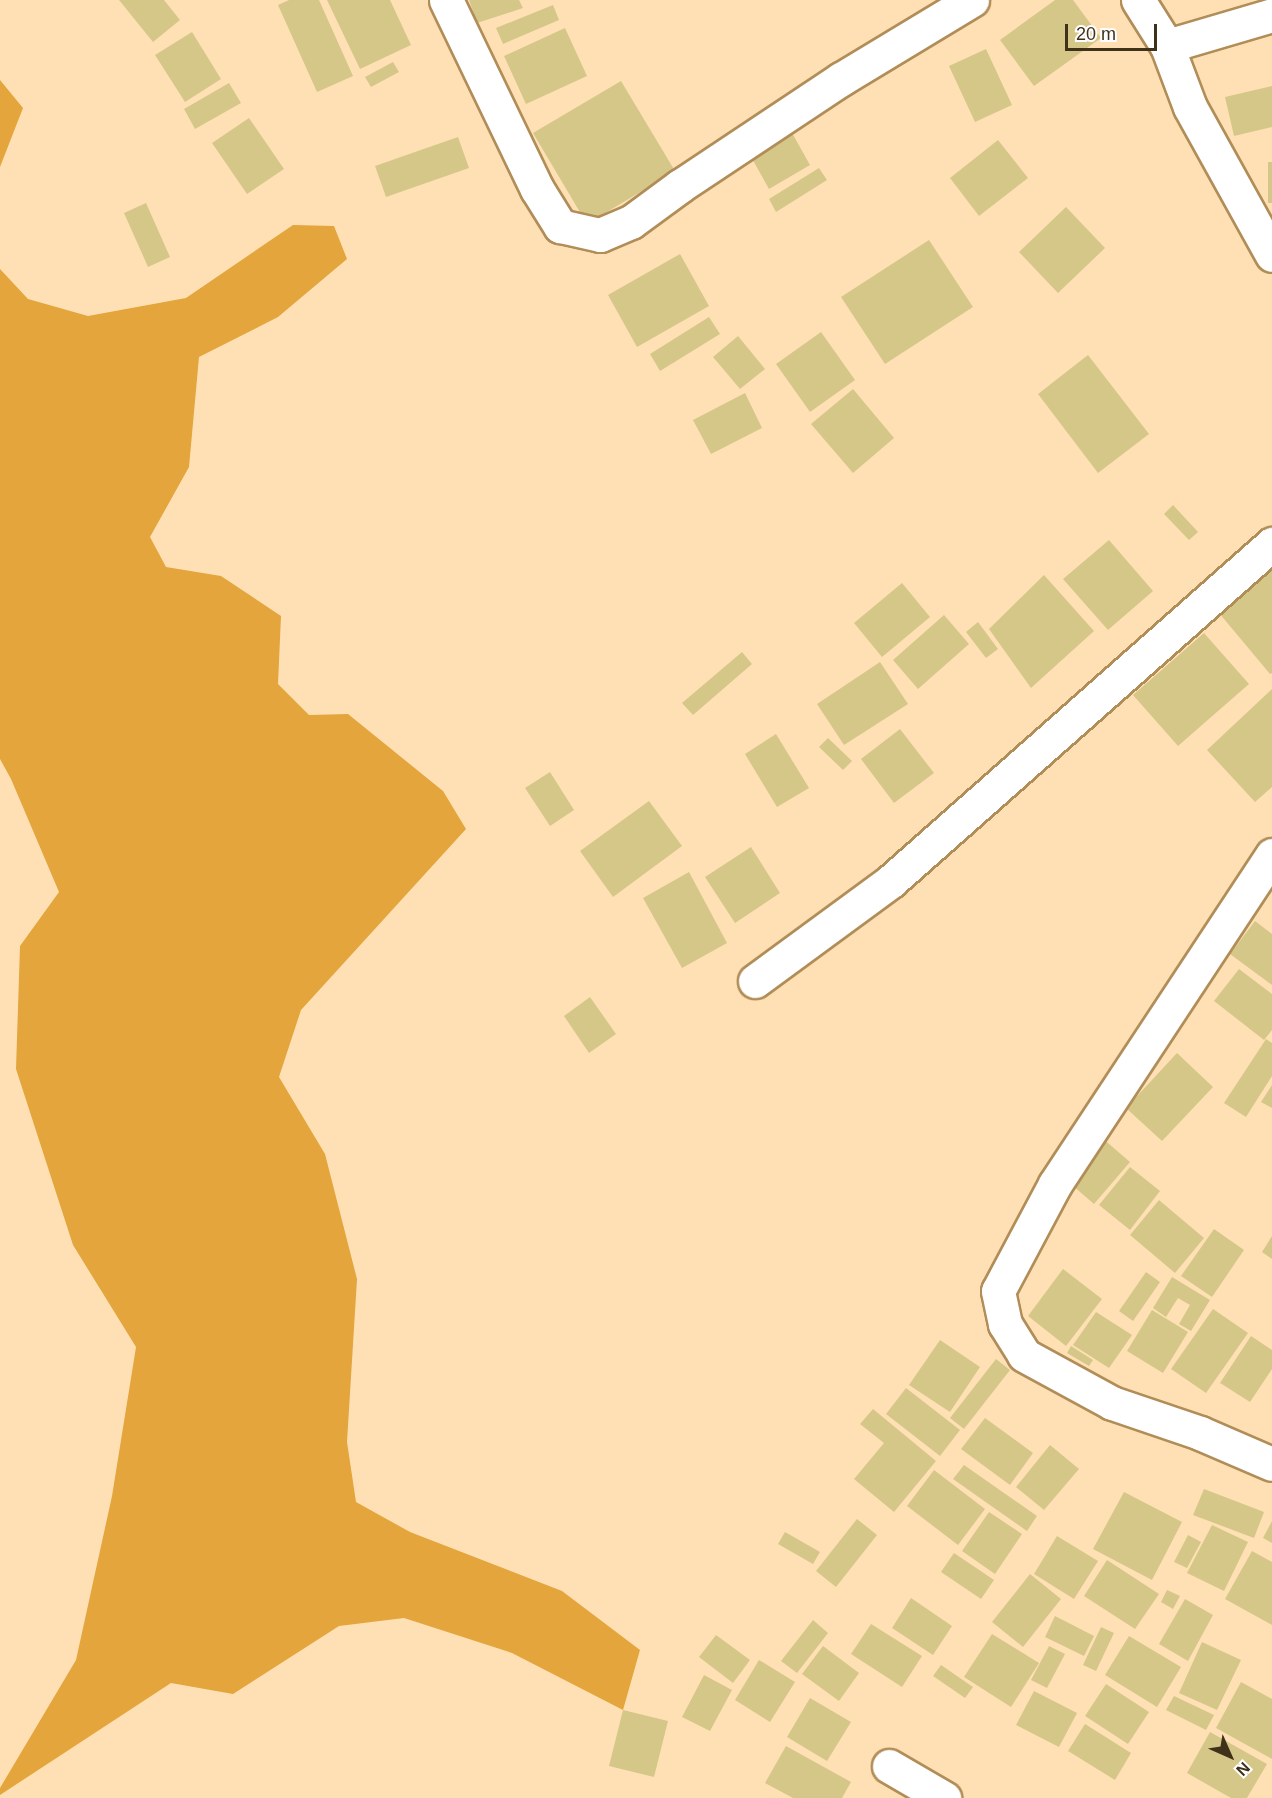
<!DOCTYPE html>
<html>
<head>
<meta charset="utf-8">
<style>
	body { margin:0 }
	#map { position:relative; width:1272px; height:1798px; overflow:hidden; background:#ffe0b4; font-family:Helvetica,sans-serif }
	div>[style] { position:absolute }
	.forest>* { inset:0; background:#e3a53c }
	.building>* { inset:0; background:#d5c788 }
	.roads { filter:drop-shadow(2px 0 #b18d58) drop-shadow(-2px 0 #b18d58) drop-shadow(0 2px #b18d58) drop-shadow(0 -2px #b18d58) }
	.minor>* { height:33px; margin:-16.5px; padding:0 16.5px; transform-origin:16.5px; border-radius:16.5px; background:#fff }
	span { translate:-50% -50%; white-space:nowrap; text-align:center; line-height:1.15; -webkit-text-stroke:4.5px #fff; paint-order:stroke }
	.north { position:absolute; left:1200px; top:1726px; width:60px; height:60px; -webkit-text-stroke:4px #fff; paint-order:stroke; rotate:135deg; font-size:16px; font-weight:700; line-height:24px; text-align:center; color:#40311b }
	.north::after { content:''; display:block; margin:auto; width:21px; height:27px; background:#40311b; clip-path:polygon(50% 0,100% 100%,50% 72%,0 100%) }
	.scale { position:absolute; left:1065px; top:24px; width:92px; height:27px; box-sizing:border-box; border:3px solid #40311b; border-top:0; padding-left:8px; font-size:18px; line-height:21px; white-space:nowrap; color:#40311b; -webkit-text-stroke:4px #fff; paint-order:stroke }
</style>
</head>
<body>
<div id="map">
	<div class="forest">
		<div style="clip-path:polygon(0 80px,23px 108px,0 167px)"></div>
		<div style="clip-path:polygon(293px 225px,334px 226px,347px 259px,278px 317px,199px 357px,189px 467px,150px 537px,166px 567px,221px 576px,281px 616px,278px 684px,309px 715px,348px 714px,443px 791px,466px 829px,301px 1010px,279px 1077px,325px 1154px,357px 1279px,347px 1442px,356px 1502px,410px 1532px,562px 1591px,640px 1650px,623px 1710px,512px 1653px,404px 1618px,339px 1626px,233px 1694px,171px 1683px,0 1795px,0 1788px,76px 1660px,112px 1496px,136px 1347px,73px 1245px,16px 1069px,20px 946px,59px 892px,11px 779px,0 759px,0 269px,28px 299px,88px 316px,186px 298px)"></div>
	</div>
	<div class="building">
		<div style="clip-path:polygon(119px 0,164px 0,180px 20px,153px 42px)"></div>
		<div style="clip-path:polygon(289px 0,319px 0,353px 76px,317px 92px,278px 5px)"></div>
		<div style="clip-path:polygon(327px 0,390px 0,411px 45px,360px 69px)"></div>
		<div style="clip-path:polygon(469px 0,519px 0,523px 8px,477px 23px)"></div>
		<div style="clip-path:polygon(1055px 0,1073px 0,1101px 38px,1034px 86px,1000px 40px)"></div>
		<div style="clip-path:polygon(553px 5px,559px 20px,503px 44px,496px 28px)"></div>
		<div style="clip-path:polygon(565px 28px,587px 76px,526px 104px,504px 56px)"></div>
		<div style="clip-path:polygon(192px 32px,221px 79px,185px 102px,155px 55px)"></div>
		<div style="clip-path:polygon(986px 49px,1012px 105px,975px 122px,949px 66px)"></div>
		<div style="clip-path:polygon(393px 62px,399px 72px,371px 87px,365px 77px)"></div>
		<div style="clip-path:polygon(621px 81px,675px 171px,587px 224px,533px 133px)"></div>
		<div style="clip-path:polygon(229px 83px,241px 103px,195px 129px,184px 109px)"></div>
		<div style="clip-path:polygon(1272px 86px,1272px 127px,1234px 136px,1225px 97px)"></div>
		<div style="clip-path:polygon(249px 118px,284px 169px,247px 194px,212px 143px)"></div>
		<div style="clip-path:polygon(791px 131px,810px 165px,769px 189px,750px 155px)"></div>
		<div style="clip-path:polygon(458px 137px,469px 168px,386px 197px,375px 166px)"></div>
		<div style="clip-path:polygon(998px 140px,1028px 178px,979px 216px,950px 178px)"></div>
		<div style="clip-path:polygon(1268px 162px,1272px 162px,1272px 203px,1268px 203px)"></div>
		<div style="clip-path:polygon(819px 168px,827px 180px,776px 212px,769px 199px)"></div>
		<div style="clip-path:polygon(146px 203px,170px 257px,148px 267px,124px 213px)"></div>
		<div style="clip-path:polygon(1066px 207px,1105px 248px,1058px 293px,1019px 252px)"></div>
		<div style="clip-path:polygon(929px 240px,973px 307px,885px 364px,841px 297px)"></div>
		<div style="clip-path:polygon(680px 254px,709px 306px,637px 347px,608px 295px)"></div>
		<div style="clip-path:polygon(709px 317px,720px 334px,660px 371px,650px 354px)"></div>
		<div style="clip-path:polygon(821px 332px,855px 380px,810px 412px,776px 364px)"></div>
		<div style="clip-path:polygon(738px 336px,765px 369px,740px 389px,713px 357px)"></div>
		<div style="clip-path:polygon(1088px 355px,1149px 434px,1098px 473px,1038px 394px)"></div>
		<div style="clip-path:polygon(853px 389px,894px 438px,853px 473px,811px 424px)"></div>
		<div style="clip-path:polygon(745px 393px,762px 428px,711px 454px,693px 420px)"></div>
		<div style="clip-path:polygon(1173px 505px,1198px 532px,1189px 540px,1164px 514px)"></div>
		<div style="clip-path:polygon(1109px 540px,1153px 591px,1108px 630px,1063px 579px)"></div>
		<div style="clip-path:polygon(1272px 569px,1272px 673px,1270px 674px,1219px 613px)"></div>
		<div style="clip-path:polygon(1044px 575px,1094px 631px,1031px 688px,989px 629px)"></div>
		<div style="clip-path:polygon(902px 583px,930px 617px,882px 657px,854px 623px)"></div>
		<div style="clip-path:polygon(944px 615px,969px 644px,918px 689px,893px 660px)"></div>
		<div style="clip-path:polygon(978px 622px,998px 649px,986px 658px,966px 632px)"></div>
		<div style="clip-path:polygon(1204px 633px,1249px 684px,1178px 746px,1133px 695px)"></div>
		<div style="clip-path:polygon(742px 652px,752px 664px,693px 715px,682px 703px)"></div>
		<div style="clip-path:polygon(880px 662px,908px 704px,844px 745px,817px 704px)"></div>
		<div style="clip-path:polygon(1272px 689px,1272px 787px,1255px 802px,1207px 750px)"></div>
		<div style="clip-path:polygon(900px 729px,934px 773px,894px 803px,861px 759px)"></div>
		<div style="clip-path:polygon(776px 734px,809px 788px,777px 807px,745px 754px)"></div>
		<div style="clip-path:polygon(828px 738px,852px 761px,843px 770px,819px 747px)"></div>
		<div style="clip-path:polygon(550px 772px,574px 810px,550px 826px,525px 788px)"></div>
		<div style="clip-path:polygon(649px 801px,682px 846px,613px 897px,580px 851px)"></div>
		<div style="clip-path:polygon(751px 847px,780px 893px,735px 923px,705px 877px)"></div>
		<div style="clip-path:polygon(689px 872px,727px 943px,682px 968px,643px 898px)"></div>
		<div style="clip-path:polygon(1255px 921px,1272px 934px,1272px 985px,1230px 954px)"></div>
		<div style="clip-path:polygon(1239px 969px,1272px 994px,1272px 1030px,1264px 1040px,1214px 1001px)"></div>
		<div style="clip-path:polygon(590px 997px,616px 1034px,589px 1053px,564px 1016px)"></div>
		<div style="clip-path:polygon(1266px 1039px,1272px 1043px,1272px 1076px,1246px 1117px,1224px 1103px)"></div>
		<div style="clip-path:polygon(1177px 1053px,1213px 1087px,1162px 1141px,1126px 1108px)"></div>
		<div style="clip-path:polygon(1272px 1085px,1272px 1108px,1261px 1102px)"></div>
		<div style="clip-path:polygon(1101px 1137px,1130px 1162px,1094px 1204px,1065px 1179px)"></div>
		<div style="clip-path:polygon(1130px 1167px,1160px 1191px,1130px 1230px,1099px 1205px)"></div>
		<div style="clip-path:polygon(1159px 1200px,1204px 1238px,1175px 1273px,1130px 1235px)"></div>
		<div style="clip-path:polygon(1214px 1229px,1244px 1250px,1212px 1297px,1181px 1276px)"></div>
		<div style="clip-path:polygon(1272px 1236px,1272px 1259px,1262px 1252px)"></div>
		<div style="clip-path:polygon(1063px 1269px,1102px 1299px,1066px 1346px,1028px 1316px)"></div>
		<div style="clip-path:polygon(1146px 1272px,1160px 1282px,1133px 1321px,1119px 1311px)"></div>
		<div style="clip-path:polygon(1172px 1277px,1210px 1300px,1191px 1331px,1179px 1324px,1190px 1305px,1178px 1298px,1166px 1317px,1153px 1308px)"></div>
		<div style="clip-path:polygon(1213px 1309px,1248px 1333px,1206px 1393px,1171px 1369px)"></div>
		<div style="clip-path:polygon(1152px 1310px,1188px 1332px,1163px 1373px,1127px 1351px)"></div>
		<div style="clip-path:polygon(1096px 1312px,1132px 1335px,1109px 1368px,1073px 1345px)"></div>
		<div style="clip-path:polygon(1251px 1336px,1272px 1350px,1272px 1369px,1250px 1402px,1220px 1383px)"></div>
		<div style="clip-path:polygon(940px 1340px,980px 1367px,950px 1412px,909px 1385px)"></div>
		<div style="clip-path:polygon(1071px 1346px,1093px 1360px,1089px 1366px,1067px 1353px)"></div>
		<div style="clip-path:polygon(996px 1359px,1010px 1370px,964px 1429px,950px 1418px)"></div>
		<div style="clip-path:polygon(906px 1388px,960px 1430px,940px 1456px,886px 1414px)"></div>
		<div style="clip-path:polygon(873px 1409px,936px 1461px,894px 1512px,854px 1479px,884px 1443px,860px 1424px)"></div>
		<div style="clip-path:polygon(985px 1418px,1033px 1453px,1010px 1485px,961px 1449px)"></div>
		<div style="clip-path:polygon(1050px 1445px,1079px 1469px,1044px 1510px,1016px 1487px)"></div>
		<div style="clip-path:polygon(964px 1465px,1037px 1516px,1027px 1531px,953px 1479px)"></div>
		<div style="clip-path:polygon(934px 1470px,985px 1509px,958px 1545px,907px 1506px)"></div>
		<div style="clip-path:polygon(1204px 1489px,1264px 1512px,1254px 1538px,1193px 1515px)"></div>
		<div style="clip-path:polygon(1124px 1492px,1182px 1522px,1152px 1580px,1093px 1549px)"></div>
		<div style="clip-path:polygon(989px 1512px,1022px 1534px,995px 1574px,962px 1551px)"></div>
		<div style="clip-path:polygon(857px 1519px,877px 1535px,836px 1587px,816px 1571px)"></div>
		<div style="clip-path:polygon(1272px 1521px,1272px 1543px,1263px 1538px)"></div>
		<div style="clip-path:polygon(1212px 1525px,1248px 1542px,1224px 1591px,1187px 1573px)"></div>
		<div style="clip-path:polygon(785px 1532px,820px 1552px,813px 1564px,778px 1544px)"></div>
		<div style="clip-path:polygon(1188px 1535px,1201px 1542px,1187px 1568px,1174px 1562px)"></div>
		<div style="clip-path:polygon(1057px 1536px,1098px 1561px,1074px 1599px,1034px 1574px)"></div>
		<div style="clip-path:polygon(1252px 1551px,1272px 1562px,1272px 1625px,1225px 1599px)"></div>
		<div style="clip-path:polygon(954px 1553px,994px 1580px,981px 1599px,941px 1572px)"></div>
		<div style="clip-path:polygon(1107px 1560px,1159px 1594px,1135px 1629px,1084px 1596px)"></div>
		<div style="clip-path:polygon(1030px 1574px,1061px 1599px,1023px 1647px,992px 1622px)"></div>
		<div style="clip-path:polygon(1167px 1590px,1180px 1596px,1173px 1609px,1161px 1602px)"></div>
		<div style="clip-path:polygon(911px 1598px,952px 1626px,933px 1655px,892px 1628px)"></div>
		<div style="clip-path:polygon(1185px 1599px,1213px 1615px,1188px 1661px,1159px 1644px)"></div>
		<div style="clip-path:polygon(1055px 1616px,1094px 1636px,1084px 1656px,1045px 1637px)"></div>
		<div style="clip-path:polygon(813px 1620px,828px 1633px,797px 1673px,781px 1661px)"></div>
		<div style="clip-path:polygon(871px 1624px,922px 1656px,902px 1687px,851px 1654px)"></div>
		<div style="clip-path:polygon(1101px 1627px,1114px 1633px,1096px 1671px,1083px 1665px)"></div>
		<div style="clip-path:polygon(992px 1634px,1039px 1663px,1011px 1707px,964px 1677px)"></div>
		<div style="clip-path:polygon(716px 1635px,750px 1660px,733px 1683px,699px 1657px)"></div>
		<div style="clip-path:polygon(1129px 1636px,1181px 1667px,1157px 1707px,1105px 1675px)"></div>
		<div style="clip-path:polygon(1202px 1642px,1241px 1660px,1217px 1710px,1179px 1693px)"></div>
		<div style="clip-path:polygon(823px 1646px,859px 1673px,839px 1701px,802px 1674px)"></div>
		<div style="clip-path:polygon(1049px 1646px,1065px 1654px,1047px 1688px,1031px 1680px)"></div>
		<div style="clip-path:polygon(759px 1660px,795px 1682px,770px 1722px,735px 1700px)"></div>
		<div style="clip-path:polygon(941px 1665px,973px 1687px,965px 1698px,933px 1676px)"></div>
		<div style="clip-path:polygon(704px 1675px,732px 1690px,710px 1731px,682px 1717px)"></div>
		<div style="clip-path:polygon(1241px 1682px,1272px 1699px,1272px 1759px,1216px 1728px)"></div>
		<div style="clip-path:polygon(1106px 1684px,1149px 1712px,1128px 1744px,1085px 1716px)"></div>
		<div style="clip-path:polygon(1034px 1691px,1077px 1713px,1059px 1747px,1016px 1725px)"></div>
		<div style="clip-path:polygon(1174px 1696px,1214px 1715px,1206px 1730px,1166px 1710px)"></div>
		<div style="clip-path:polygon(810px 1698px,851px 1722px,827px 1761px,787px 1737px)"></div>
		<div style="clip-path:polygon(623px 1710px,668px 1721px,654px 1777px,609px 1766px)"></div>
		<div style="clip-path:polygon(1085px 1724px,1131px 1753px,1115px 1780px,1068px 1751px)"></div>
		<div style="clip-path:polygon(1210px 1732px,1267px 1764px,1247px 1798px,1231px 1798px,1187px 1773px)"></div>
		<div style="clip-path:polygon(786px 1746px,851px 1782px,842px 1798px,793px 1798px,765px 1783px)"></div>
	</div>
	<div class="roads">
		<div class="minor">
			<div style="left:446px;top:0;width:210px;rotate:64.3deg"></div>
			<div style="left:537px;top:189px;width:44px;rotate:58.1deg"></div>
			<div style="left:560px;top:226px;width:41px;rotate:12.7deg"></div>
			<div style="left:600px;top:235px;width:34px;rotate:-23deg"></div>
			<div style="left:631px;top:222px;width:61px;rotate:-36.3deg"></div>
			<div style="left:680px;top:186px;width:193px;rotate:-33.6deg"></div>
			<div style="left:841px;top:79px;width:153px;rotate:-31.1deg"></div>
			<div style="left:1138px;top:0;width:54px;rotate:57.8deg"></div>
			<div style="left:1167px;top:46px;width:65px;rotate:69.3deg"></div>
			<div style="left:1190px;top:107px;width:169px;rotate:61deg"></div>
			<div style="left:1167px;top:46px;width:109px;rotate:-16.4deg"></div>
			<div style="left:1272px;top:855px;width:394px;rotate:123.4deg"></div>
			<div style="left:1055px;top:1184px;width:121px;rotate:118deg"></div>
			<div style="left:998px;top:1291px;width:34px;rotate:78deg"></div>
			<div style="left:1005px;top:1324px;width:36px;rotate:58deg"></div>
			<div style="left:1024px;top:1355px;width:100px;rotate:28.6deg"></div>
			<div style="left:1112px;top:1403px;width:93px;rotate:18.8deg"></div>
			<div style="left:1200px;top:1433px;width:78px;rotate:23.3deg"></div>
			<div style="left:755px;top:981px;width:169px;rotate:-36.3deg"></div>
			<div style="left:891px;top:881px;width:509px;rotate:-41.49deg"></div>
			<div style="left:889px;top:1766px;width:64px;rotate:30.2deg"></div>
		</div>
	</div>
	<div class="north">N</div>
	<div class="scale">20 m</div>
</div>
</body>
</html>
